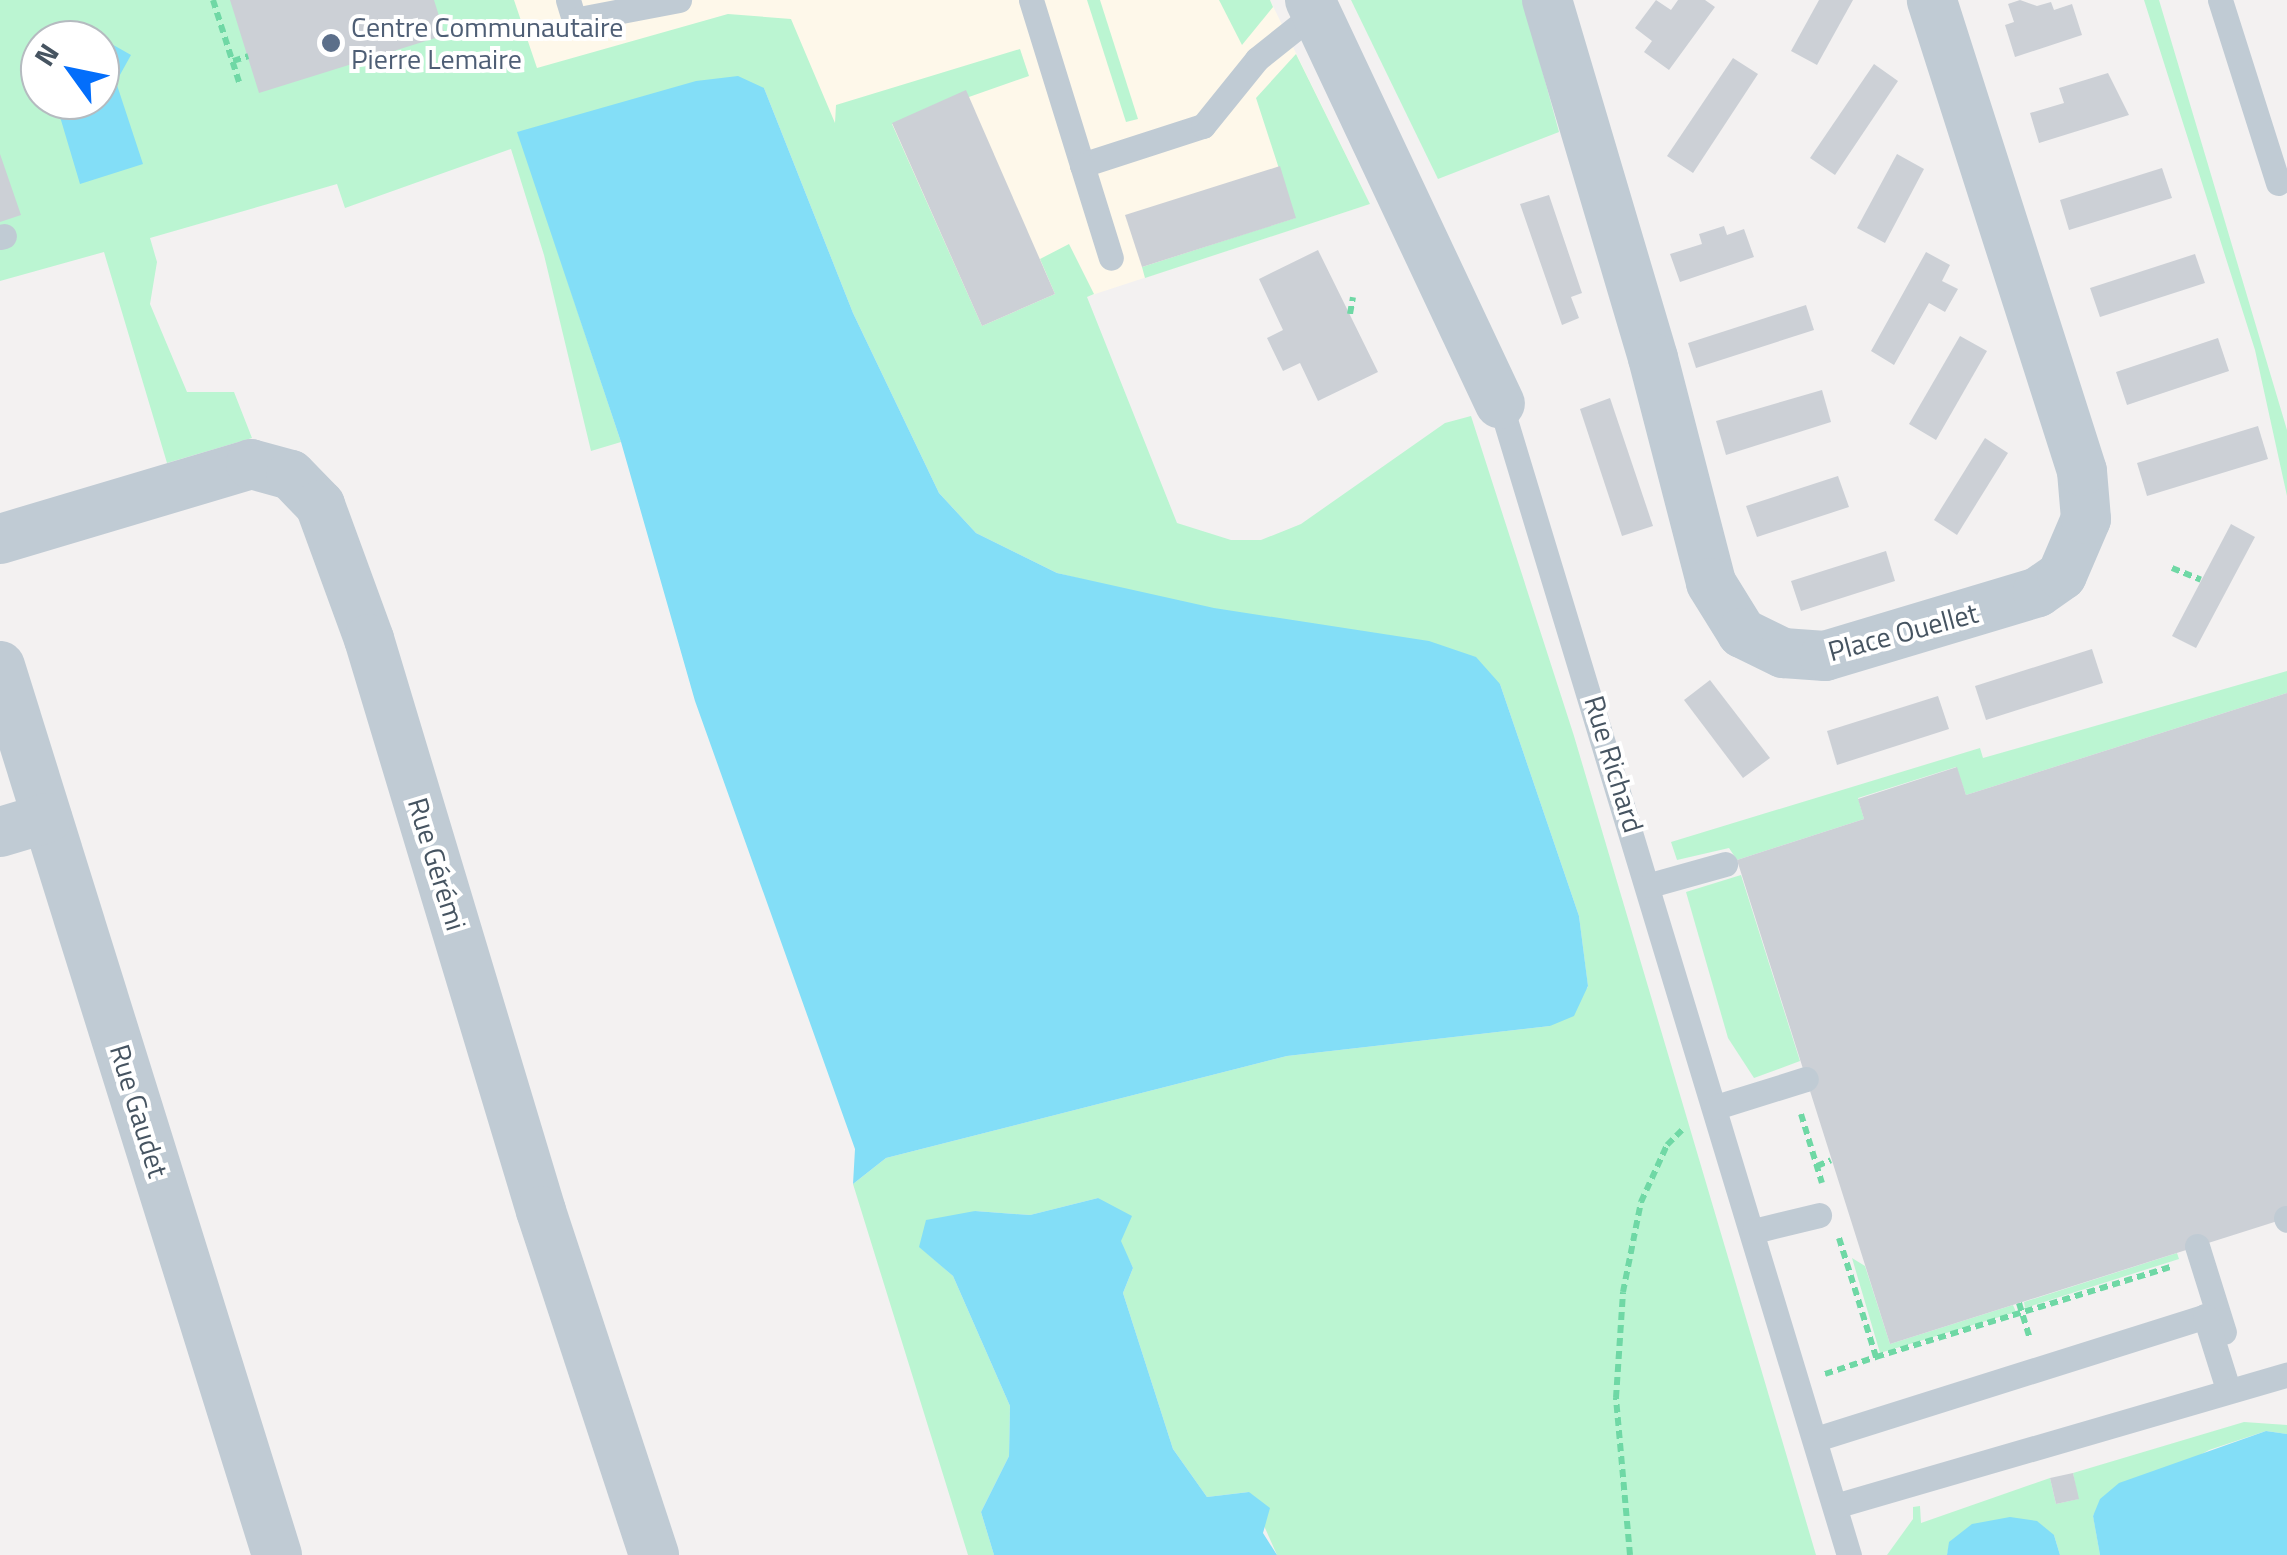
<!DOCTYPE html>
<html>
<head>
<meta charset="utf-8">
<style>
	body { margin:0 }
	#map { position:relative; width:2287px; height:1555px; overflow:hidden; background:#f3f1f1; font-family:"Titillium Web",sans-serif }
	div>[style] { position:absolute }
	.commercial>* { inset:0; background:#fef8ea }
	.green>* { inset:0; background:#bbf5d2 }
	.water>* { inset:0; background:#83def7 }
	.building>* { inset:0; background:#ccd0d6 }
	.path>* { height:6px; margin-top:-3px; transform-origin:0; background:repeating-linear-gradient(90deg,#6fd8a5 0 8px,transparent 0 13px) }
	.lane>* { height:25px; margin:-12.5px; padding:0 12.5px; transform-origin:12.5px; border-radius:12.5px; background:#c0cbd4 }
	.street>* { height:50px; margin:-25px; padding:0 25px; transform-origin:25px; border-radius:25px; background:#c0cbd4 }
	.dots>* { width:28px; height:28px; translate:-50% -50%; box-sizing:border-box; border:5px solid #fff; border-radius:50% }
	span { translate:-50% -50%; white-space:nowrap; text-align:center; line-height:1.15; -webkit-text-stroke:8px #fff; paint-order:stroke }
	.service-label { font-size:28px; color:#4e5e75 }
	.left { translate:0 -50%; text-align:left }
	.street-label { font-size:28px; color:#465461 }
	.north { position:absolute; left:20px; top:20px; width:100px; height:100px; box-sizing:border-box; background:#fff; border:2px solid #b5bbc0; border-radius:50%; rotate:303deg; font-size:28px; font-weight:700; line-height:40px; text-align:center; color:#465461 }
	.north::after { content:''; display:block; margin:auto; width:35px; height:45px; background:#036efb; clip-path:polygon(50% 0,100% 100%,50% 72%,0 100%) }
</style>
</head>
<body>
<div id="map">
	<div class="commercial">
		<div style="clip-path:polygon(477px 0,1270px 0,1370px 204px,1086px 297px,989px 338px,835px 126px,728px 14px,502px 81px)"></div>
	</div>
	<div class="green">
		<div style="clip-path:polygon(evenodd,0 0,514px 0,537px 68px,728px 14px,791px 19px,835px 123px,836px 105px,1020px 49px,1029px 76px,892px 124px,982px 326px,1055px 294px,1040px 259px,1069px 244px,1094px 294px,1087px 297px,1177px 523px,1231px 540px,1261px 540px,1301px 524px,1445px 423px,1471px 416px,1574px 736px,1816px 1555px,1277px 1555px,1249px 1492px,1207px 1497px,1173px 1449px,1123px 1293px,1133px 1268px,1098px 1198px,1030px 1215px,975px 1211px,920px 1247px,953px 1276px,1010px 1406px,1009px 1456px,981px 1512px,994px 1555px,968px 1555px,853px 1184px,886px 1158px,1287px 1056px,1550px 1026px,1588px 987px,1579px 916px,1500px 684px,1057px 573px,976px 533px,939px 493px,853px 313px,764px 88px,518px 132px,621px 442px,591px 451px,544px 255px,511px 149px,345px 208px,337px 184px,150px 238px,157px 262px,150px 304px,187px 392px,234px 392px,252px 438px,167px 463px,104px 252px,0 281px,0 0,40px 40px,100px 40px,100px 100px,40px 100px,40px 40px)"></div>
		<div style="clip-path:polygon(1087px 0,1100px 0,1138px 119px,1126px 122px)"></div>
		<div style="clip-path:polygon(1219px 0,1270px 0,1273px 7px,1242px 45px)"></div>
		<div style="clip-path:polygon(1351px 0,1523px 0,1559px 132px,1438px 179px)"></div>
		<div style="clip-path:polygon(2144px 0,2159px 0,2287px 430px,2287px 496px,2255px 350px)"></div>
		<div style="clip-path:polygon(1296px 54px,1370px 204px,1145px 278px,1142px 267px,1295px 218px,1256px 98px)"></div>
		<div style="clip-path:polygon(2287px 671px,2287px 693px,1966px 795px,1956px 767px,1858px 798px,1864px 819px,1737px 860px,1729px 848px,1677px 860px,1671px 842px,1980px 748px,1983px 758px)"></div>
		<div style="clip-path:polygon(1741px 875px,1800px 1061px,1754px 1078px,1728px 1038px,1686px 892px)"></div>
		<div style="clip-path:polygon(2177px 1253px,2179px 1259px,2025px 1308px,2024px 1302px)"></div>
		<div style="clip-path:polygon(1852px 1258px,1865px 1266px,1890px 1344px,2013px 1305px,2016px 1312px,1880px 1353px)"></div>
		<div style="clip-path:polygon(2244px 1422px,2287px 1425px,2287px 1434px,2266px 1431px,2209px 1450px,2093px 1515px,2100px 1555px,2060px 1555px,2054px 1535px,1950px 1542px,1947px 1555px,1887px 1555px,1913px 1519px,1913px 1507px,1920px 1506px,1921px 1523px,2050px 1478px,2056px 1504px,2078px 1499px,2073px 1473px)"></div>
	</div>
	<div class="water">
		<div style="clip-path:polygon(83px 34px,101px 38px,131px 55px,116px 82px,143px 164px,80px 184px,55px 100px,100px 100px,100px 40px,60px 40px)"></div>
		<div style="clip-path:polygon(738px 76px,764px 88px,853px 313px,939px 493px,976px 533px,1057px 573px,1214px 608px,1429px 641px,1476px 657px,1500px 684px,1579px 916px,1588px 986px,1574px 1016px,1550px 1026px,1287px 1056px,886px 1158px,853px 1184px,855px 1149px,695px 701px,621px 442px,517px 132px,696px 81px)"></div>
		<div style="clip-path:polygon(1098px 1198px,1132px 1216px,1121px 1241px,1133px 1268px,1123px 1293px,1173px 1449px,1207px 1497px,1249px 1492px,1270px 1508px,1263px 1533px,1277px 1555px,994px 1555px,981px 1512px,1009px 1456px,1010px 1406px,953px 1276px,919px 1247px,926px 1220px,975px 1211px,1030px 1215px)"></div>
		<div style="clip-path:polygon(2266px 1431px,2287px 1434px,2287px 1555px,2100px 1555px,2093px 1516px,2100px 1499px,2119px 1483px)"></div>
		<div style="clip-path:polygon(2010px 1517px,2037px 1521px,2054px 1535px,2060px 1555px,1947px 1555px,1949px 1542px,1972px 1524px)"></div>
	</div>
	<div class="building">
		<div style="clip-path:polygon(230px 0,434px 0,445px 35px,259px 93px)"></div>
		<div style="clip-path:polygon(1656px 0,1671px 10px,1678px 0,1705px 0,1715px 7px,1669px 70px,1644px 52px,1652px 41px,1635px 28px)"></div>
		<div style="clip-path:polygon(1819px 0,1853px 0,1817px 65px,1791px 51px)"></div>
		<div style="clip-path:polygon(2020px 0,2037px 6px,2051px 2px,2054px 10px,2072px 4px,2082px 35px,2015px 57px,2005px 25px,2014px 22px,2008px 4px)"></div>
		<div style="clip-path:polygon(1733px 58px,1758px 74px,1693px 173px,1667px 156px)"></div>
		<div style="clip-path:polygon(1874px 64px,1898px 81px,1835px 175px,1810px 158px)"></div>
		<div style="clip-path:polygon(2108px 73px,2129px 115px,2039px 143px,2030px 113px,2064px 103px,2059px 88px)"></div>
		<div style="clip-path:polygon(966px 90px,1055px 294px,982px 326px,892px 123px)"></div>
		<div style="clip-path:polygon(0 154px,21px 215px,0 222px)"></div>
		<div style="clip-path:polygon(1897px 154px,1924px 169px,1885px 243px,1857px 228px)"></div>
		<div style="clip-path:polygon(1280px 166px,1296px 218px,1142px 267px,1125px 215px)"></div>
		<div style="clip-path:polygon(2162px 168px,2172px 198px,2069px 230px,2060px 200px)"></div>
		<div style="clip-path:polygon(1549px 195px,1582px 293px,1571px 297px,1579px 318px,1562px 325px,1520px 204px)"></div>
		<div style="clip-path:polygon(1724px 226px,1727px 235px,1744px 229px,1754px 257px,1680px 282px,1670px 254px,1702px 244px,1699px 234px)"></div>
		<div style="clip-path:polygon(1318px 250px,1378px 372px,1318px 401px,1300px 363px,1283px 371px,1267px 338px,1283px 330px,1259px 279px)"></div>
		<div style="clip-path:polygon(1926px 252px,1950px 265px,1942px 281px,1958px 289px,1945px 312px,1929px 303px,1894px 365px,1871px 351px)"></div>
		<div style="clip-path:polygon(2195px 254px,2205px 283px,2100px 317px,2090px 288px)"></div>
		<div style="clip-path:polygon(1806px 305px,1814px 330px,1696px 368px,1688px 343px)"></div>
		<div style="clip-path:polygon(1960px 336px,1987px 351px,1936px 440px,1909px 424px)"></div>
		<div style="clip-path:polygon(2218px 338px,2229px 371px,2127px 405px,2116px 372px)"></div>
		<div style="clip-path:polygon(1822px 390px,1831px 422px,1726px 455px,1716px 421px)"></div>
		<div style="clip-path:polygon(1610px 398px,1653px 526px,1622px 536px,1580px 409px)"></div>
		<div style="clip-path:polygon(2258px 426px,2268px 459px,2147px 496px,2137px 463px)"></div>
		<div style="clip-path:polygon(1985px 438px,2008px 453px,1957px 535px,1934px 520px)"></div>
		<div style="clip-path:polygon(1838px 476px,1849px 507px,1757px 537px,1746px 506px)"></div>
		<div style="clip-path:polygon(2231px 524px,2255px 537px,2196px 648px,2172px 636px)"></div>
		<div style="clip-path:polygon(1886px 551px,1895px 581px,1801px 611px,1791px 581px)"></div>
		<div style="clip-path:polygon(2092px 649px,2103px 683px,1986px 720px,1975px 686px)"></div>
		<div style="clip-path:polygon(1710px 680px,1770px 758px,1743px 778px,1684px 700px)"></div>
		<div style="clip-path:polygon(2287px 693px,2287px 1218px,1890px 1344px,1737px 860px,1864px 819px,1858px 799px,1957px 767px,1966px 795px)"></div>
		<div style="clip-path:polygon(1938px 696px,1949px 729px,1837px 765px,1827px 731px)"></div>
		<div style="clip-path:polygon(2073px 1473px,2079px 1499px,2056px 1504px,2050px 1478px)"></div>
	</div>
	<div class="path">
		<div style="left:213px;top:0;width:86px;rotate:72.4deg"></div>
		<div style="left:233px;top:61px;width:16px;rotate:-18deg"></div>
		<div style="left:1350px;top:314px;width:17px;rotate:-80deg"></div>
		<div style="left:2172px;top:568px;width:31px;rotate:22deg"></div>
		<div style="left:1801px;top:1114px;width:72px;rotate:73.1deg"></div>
		<div style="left:1817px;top:1166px;width:15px;rotate:-23deg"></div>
		<div style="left:1839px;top:1238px;width:125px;rotate:72.7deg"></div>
		<div style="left:1876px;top:1357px;width:308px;rotate:-17deg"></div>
		<div style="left:2019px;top:1303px;width:37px;rotate:73deg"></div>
		<div style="left:1825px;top:1374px;width:54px;rotate:-18.4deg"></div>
		<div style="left:1630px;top:1555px;width:158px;rotate:-95.1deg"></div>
		<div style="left:1616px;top:1398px;width:106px;rotate:-86.2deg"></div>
		<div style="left:1623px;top:1292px;width:92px;rotate:-78.7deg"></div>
		<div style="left:1641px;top:1202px;width:63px;rotate:-65.5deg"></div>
		<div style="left:1667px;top:1145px;width:25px;rotate:-45deg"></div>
	</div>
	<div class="lane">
		<div style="left:568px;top:0;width:21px;rotate:73deg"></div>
		<div style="left:574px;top:20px;width:107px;rotate:-10.8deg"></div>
		<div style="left:1031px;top:0;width:173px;rotate:72.8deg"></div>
		<div style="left:1082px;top:165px;width:127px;rotate:-17.9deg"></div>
		<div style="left:1203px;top:126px;width:86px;rotate:-51.1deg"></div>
		<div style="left:1257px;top:59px;width:75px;rotate:-38.5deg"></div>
		<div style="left:2220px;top:0;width:192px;rotate:72.4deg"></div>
		<div style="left:1082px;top:165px;width:97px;rotate:72.7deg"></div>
		<div style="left:0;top:237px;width:4px;rotate:-14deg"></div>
		<div style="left:1500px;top:403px;width:1204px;rotate:73.15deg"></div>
		<div style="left:1650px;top:885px;width:78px;rotate:-15.6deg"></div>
		<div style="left:1716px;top:1107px;width:94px;rotate:-17.3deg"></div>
		<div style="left:2286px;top:1218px;width:2px;rotate:63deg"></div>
		<div style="left:1754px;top:1231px;width:67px;rotate:-13.8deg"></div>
		<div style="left:2197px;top:1246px;width:90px;rotate:72.6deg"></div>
		<div style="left:1816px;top:1439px;width:408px;rotate:-17.5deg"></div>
		<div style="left:2205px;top:1316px;width:77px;rotate:72.5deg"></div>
		<div style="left:1835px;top:1506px;width:471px;rotate:-16.2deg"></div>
	</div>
	<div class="street">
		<div style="left:1310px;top:0;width:446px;rotate:64.8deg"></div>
		<div style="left:1547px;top:0;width:373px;rotate:73.5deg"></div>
		<div style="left:1653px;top:358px;width:232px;rotate:75.5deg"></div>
		<div style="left:1711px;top:583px;width:59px;rotate:58.2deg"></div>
		<div style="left:1742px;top:633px;width:46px;rotate:26deg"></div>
		<div style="left:1783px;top:653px;width:42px;rotate:4.1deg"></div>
		<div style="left:1825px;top:656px;width:222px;rotate:-16.7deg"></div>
		<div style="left:2038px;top:592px;width:29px;rotate:-35deg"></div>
		<div style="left:2062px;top:575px;width:61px;rotate:-66.8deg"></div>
		<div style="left:2086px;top:519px;width:48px;rotate:-94.8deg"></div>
		<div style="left:2082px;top:471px;width:494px;rotate:-107.7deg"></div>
		<div style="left:0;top:539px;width:262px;rotate:-16.6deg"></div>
		<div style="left:251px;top:464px;width:41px;rotate:15.4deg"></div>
		<div style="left:291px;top:475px;width:42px;rotate:46deg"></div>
		<div style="left:320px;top:505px;width:143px;rotate:69.9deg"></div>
		<div style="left:369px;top:639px;width:597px;rotate:73.26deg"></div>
		<div style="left:541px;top:1211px;width:362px;rotate:71.8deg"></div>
		<div style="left:0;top:666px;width:931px;rotate:72.69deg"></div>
		<div style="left:0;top:832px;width:49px;rotate:-16.6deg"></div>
	</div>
	<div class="dots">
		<div style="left:331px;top:43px;background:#5c6f8a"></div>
	</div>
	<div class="service-label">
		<span class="left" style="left:351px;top:43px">Centre Communautaire<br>Pierre Lemaire</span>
	</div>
	<div class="street-label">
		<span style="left:1903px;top:632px;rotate:-15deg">Place Ouellet</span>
		<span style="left:1614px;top:764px;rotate:73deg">Rue Richard</span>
		<span style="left:437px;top:864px;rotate:73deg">Rue Gérémi</span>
		<span style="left:139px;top:1111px;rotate:73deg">Rue Gaudet</span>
	</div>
	<div class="north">N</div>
</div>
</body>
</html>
